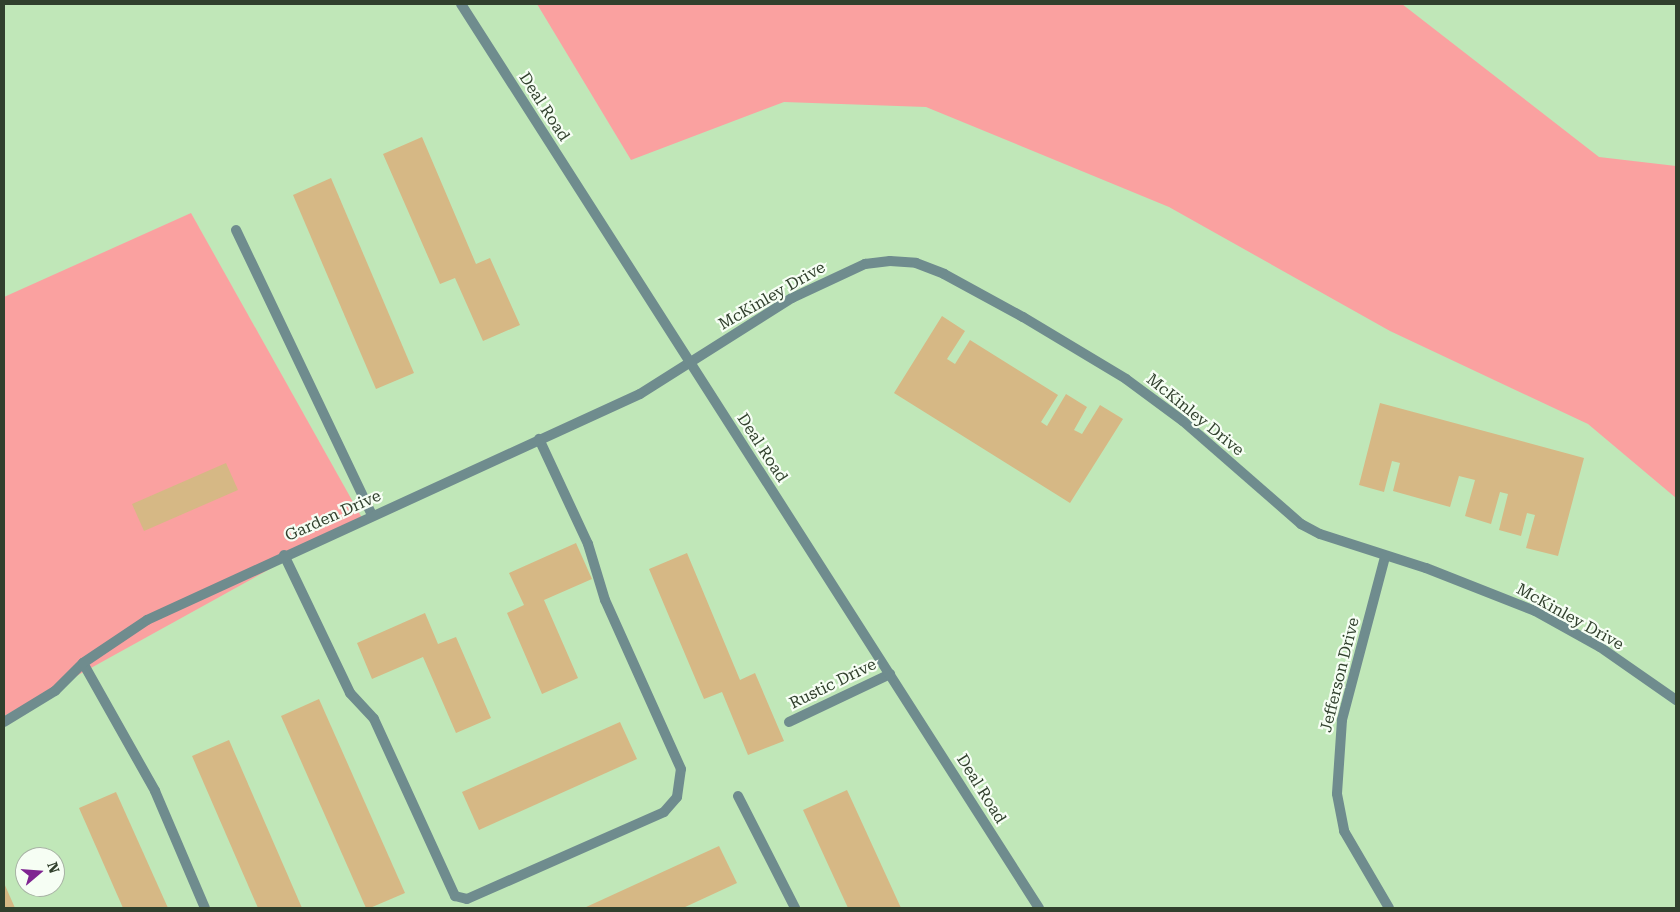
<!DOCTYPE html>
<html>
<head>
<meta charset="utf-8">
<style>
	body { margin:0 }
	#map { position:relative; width:1680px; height:912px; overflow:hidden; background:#c0e7b8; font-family:"Roboto Serif",serif }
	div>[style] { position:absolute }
	.green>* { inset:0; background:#faa1a0 }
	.building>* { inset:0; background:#d6b885 }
	.minor>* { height:10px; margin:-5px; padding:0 5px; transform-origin:5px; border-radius:5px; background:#6f8c8e }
	.tertiary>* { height:10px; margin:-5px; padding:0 5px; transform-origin:5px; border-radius:5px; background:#6f8c8e }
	span { translate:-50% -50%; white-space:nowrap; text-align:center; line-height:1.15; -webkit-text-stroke:4.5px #f6fef4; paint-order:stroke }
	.street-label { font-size:16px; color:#31402d }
	.frame { position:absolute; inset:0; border:5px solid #31402d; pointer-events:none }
	.north { position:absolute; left:15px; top:847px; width:50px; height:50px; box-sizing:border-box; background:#f6fef4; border:1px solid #a7b2a4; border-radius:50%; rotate:72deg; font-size:14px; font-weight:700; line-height:20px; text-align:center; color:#31402d }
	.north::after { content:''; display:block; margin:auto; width:18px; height:22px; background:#7f2491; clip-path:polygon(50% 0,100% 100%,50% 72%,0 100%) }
</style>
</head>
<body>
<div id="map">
	<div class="green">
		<div style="clip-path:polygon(537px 4px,1402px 4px,1599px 157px,1676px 166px,1676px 498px,1588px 424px,1390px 331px,1169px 207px,926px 107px,784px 102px,631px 160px)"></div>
		<div style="clip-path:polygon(191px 213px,362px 518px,4px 716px,4px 297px)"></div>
	</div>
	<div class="building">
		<div style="clip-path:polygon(422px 137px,476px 264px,490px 258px,520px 325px,483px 341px,455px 278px,440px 284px,383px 154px)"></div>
		<div style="clip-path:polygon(331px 178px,414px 373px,376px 389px,293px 195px)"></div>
		<div style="clip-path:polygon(942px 316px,965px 331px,947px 359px,955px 364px,970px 340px,1058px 395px,1041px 422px,1047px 426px,1066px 394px,1087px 407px,1074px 430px,1082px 434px,1100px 405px,1123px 419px,1070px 503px,894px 393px)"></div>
		<div style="clip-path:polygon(1380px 403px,1584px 458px,1558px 556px,1526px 548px,1535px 515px,1527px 513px,1521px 536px,1499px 530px,1508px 494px,1500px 492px,1491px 524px,1465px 516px,1475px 480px,1459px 476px,1450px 507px,1393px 491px,1400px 463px,1392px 461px,1384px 492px,1359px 485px)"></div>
		<div style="clip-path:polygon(226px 463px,238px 490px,144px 531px,132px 504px)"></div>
		<div style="clip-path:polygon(576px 543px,592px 579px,544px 600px,578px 678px,542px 694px,507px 613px,524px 605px,509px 573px)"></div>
		<div style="clip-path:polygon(687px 553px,740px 680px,755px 673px,784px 741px,748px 755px,722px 692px,704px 699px,649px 569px)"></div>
		<div style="clip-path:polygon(425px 613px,438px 644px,456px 637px,491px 718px,456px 733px,423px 657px,372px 679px,357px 643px)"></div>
		<div style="clip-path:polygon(319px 699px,405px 893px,370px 908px,366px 908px,281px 716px)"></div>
		<div style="clip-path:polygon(620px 722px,637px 759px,479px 830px,462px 792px)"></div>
		<div style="clip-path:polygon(229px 740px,302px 908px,258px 908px,192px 756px)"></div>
		<div style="clip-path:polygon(847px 790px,901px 908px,848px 908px,803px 810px)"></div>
		<div style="clip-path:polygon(116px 792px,168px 908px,123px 908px,79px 808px)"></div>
		<div style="clip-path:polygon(719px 846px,737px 883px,683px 908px,584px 908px)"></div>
		<div style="clip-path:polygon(4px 883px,15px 908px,4px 908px)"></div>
	</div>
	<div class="minor">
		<div style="left:236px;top:230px;width:316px;rotate:64.5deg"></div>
		<div style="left:284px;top:555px;width:153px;rotate:64.4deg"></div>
		<div style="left:350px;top:693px;width:35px;rotate:47deg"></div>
		<div style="left:374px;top:719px;width:195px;rotate:65.4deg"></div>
		<div style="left:455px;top:896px;width:12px;rotate:14deg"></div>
		<div style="left:467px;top:899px;width:215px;rotate:-23.8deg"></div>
		<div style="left:664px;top:812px;width:20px;rotate:-49deg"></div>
		<div style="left:677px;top:797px;width:28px;rotate:-82deg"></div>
		<div style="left:681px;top:769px;width:185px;rotate:-114.2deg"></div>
		<div style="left:605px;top:600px;width:59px;rotate:-106.9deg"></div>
		<div style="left:588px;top:544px;width:116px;rotate:-115deg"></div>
		<div style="left:1385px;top:557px;width:169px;rotate:104.8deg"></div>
		<div style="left:1342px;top:720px;width:74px;rotate:93.9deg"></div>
		<div style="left:1337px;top:794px;width:38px;rotate:79deg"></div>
		<div style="left:1344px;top:831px;width:89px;rotate:59.7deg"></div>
		<div style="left:83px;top:663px;width:147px;rotate:60.6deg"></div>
		<div style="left:155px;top:791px;width:127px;rotate:66.9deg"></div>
		<div style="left:4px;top:722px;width:60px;rotate:-31.3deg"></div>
		<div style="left:55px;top:691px;width:40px;rotate:-45deg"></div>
		<div style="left:83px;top:663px;width:77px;rotate:-33.9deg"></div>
		<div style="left:147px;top:620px;width:542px;rotate:-24.63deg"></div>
		<div style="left:640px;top:394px;width:180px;rotate:-32.3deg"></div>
		<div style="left:792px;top:298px;width:81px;rotate:-25deg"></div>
		<div style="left:865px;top:264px;width:25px;rotate:-7deg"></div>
		<div style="left:890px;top:261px;width:26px;rotate:4deg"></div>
		<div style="left:916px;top:263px;width:30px;rotate:21deg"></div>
		<div style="left:944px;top:274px;width:90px;rotate:28.6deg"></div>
		<div style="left:1023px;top:317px;width:120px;rotate:31deg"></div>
		<div style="left:1126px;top:379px;width:71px;rotate:36.4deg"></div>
		<div style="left:1183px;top:421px;width:157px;rotate:41.1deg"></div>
		<div style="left:1301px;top:524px;width:21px;rotate:28deg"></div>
		<div style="left:1320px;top:534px;width:111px;rotate:17.8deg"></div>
		<div style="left:1426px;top:568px;width:117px;rotate:21.5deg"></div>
		<div style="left:1535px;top:611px;width:74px;rotate:29deg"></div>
		<div style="left:1600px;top:647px;width:93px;rotate:34.9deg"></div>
		<div style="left:789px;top:722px;width:112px;rotate:-25.4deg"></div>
		<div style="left:738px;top:796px;width:126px;rotate:63deg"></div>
	</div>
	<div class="tertiary">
		<div style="left:461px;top:4px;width:1073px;rotate:57.41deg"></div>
	</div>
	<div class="street-label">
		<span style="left:544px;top:107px;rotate:57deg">Deal Road</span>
		<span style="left:772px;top:296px;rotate:-30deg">McKinley Drive</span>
		<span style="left:1195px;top:415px;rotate:39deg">McKinley Drive</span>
		<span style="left:762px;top:448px;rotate:57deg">Deal Road</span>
		<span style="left:333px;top:516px;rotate:-24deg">Garden Drive</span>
		<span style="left:1570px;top:617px;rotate:29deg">McKinley Drive</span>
		<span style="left:1340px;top:675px;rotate:-76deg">Jefferson Drive</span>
		<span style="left:833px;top:684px;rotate:-26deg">Rustic Drive</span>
		<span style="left:981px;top:789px;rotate:58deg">Deal Road</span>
	</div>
	<div class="frame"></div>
	<div class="north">N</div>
</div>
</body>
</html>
